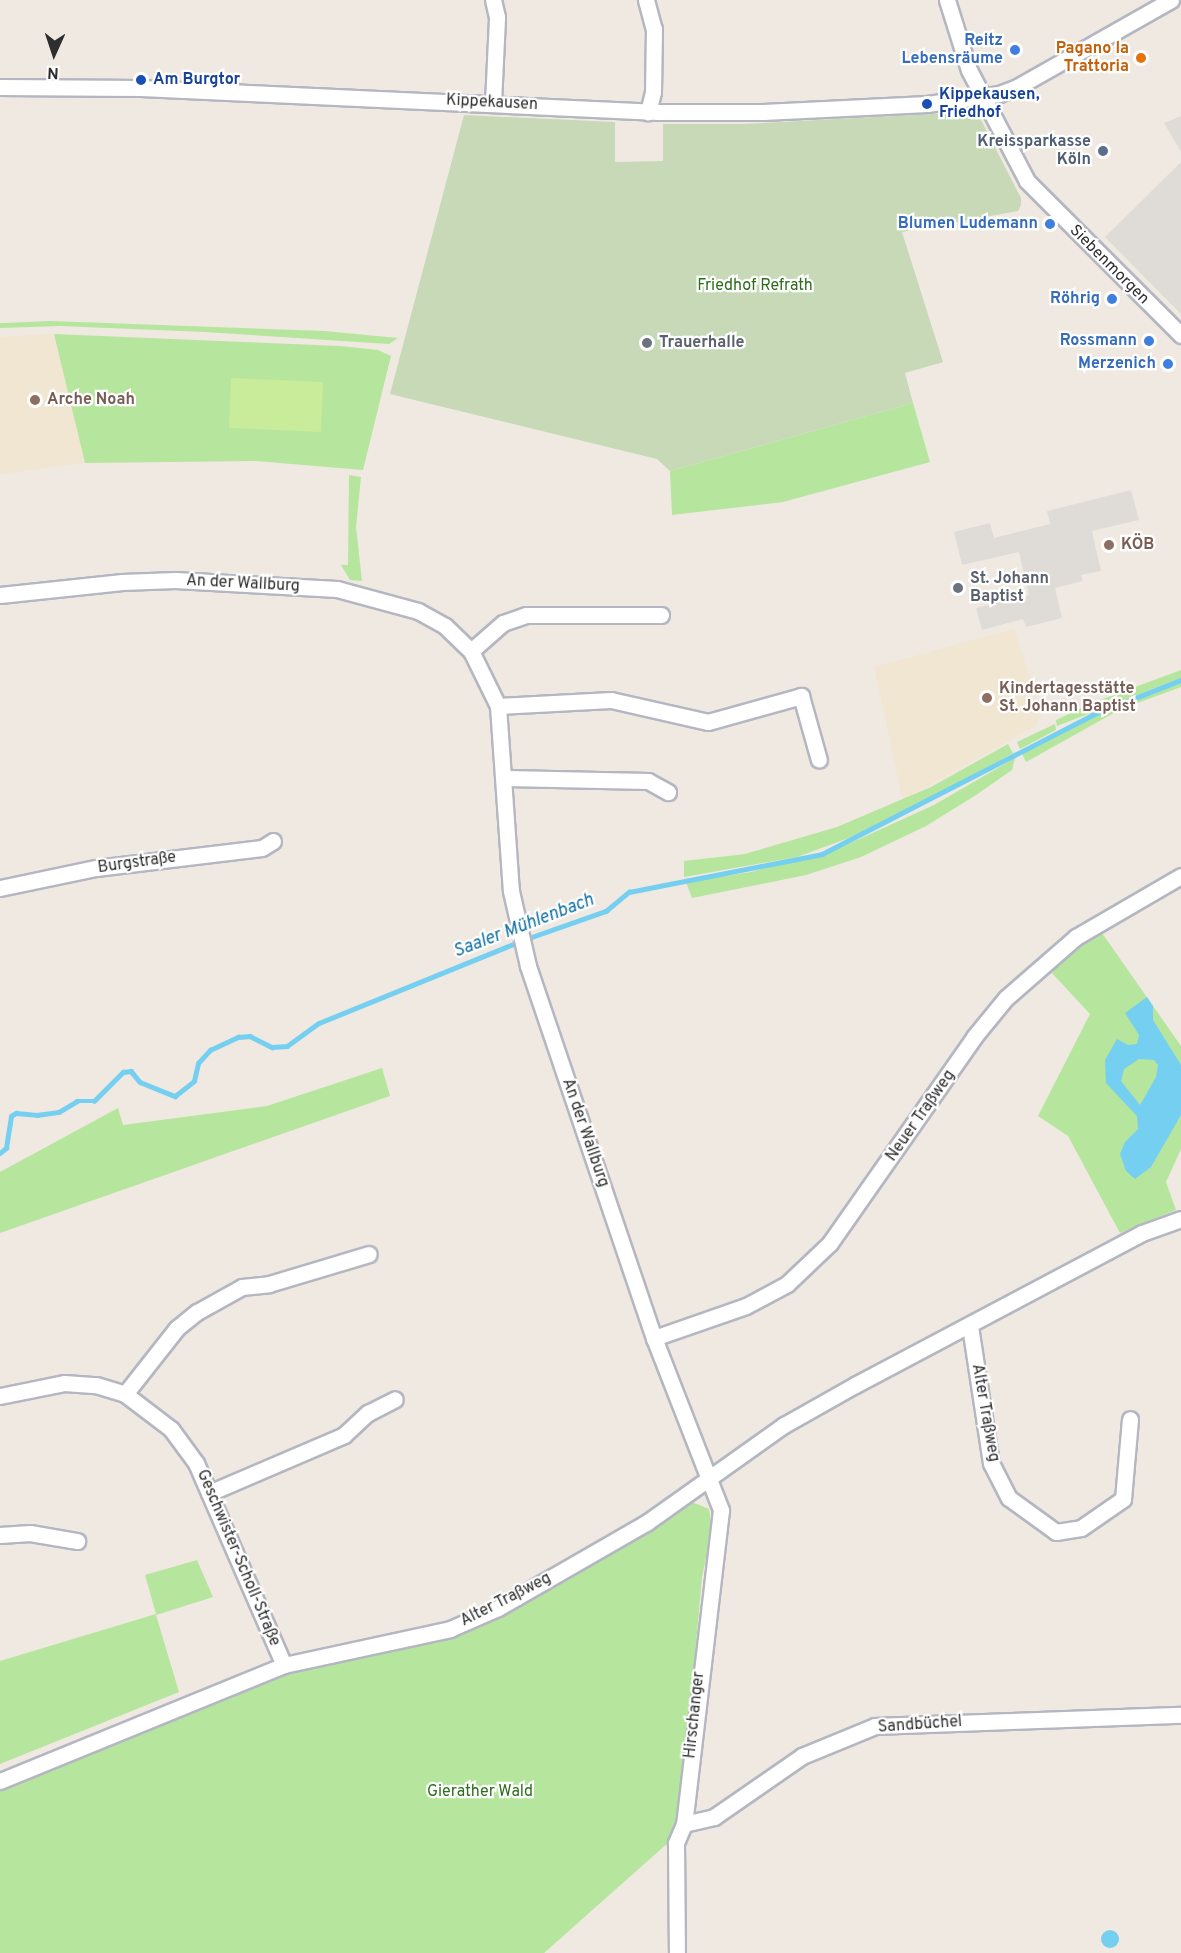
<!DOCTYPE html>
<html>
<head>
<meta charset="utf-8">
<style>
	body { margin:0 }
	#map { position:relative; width:1181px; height:1953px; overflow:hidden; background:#efe9e1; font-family:Overpass,sans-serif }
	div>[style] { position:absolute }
	.education>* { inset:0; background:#f0e6d1 }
	.green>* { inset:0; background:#b6e59e }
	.cemetery>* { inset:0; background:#c8d9b8 }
	.pitch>* { inset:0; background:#c9ec9a }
	.plaza>* { inset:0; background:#dfdcd8 }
	.water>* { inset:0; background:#75cff0 }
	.round { border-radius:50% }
	.stream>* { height:4.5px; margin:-2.25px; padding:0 2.25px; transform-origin:2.25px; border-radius:2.25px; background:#75cff0 }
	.roads { filter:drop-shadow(2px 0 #b4b7c1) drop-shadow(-2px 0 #b4b7c1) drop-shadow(0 2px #b4b7c1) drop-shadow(0 -2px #b4b7c1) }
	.minor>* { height:15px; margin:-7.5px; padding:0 7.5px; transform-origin:7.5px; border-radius:7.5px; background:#fff }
	.dots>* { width:16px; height:16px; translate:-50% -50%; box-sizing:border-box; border:3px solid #fff; border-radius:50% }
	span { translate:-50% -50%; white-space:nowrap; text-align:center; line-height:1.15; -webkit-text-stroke:4.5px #fff; paint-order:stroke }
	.shop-label { font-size:16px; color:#366cbe; font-weight:700 }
	.right { translate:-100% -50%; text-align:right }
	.food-label { font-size:16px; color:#c56008; font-weight:700 }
	.transit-label { font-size:16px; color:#164399; font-weight:700 }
	.left { translate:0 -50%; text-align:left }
	.street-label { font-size:16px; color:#2e2e2e }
	.service-label { font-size:16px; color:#4e5e75; font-weight:700 }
	.park-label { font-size:16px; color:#2c6e1b }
	.worship-label { font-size:16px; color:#5b616d; font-weight:700 }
	.education-label { font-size:16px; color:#785e54; font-weight:700 }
	.water-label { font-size:18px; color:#0d6fa3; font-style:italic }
	.north { position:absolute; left:24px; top:24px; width:60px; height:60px; -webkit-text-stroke:4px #fff; paint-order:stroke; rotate:183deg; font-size:16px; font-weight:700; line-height:24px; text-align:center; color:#2e2e2e }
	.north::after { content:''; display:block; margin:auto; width:21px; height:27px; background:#2e2e2e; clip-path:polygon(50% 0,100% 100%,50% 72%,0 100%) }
</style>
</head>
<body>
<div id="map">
	<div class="education">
		<div style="clip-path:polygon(54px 334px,85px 463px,0 474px,0 337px)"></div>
		<div style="clip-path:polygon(1014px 629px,1042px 714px,1037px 725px,903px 800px,874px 667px)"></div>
	</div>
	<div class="green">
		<div style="clip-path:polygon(51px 321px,324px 331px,398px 338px,389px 344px,205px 332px,60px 326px,0 328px,0 323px,5px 323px)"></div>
		<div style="clip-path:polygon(54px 334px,340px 346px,378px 350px,391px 356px,363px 470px,256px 461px,85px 463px)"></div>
		<div style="clip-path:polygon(913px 403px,930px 462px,783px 502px,672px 515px,670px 471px)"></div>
		<div style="clip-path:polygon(349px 475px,361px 477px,356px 527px,362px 581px,350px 580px,341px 565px,348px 565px)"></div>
		<div style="clip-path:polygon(1181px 670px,1181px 678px,1057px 726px,1056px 720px,1092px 703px)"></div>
		<div style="clip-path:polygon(1181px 682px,1181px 687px,1121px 709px,1026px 762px,1024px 758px,1022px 753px,1094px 714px)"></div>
		<div style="clip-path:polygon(1055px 724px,1056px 730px,1020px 749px,1017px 742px)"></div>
		<div style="clip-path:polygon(1008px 744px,1013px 753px,887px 824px,797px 857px,684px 877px,684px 861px,745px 854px,837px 827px,931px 787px)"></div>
		<div style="clip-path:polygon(1015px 758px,1012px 770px,976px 795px,926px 826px,861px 857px,806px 875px,692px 898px,686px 882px,751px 872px,844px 846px,934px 805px)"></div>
		<div style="clip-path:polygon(1102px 933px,1181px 1046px,1181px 1149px,1166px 1182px,1176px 1210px,1120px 1233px,1068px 1136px,1038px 1116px,1090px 1014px,1051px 972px,1077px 948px)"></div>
		<div style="clip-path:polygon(382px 1068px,390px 1096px,0 1233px,0 1172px,118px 1108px,123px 1125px,267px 1106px)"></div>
		<div style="clip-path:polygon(692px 1502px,709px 1509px,712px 1530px,702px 1577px,680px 1821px,669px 1842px,544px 1953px,0 1953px,0 1791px,268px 1675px,463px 1631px,590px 1565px)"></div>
		<div style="clip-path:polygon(197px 1560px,213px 1597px,156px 1615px,179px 1692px,0 1764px,0 1661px,156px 1614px,145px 1575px)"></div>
	</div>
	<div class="cemetery">
		<div style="clip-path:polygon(968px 112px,979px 116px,1021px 198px,1021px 205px,1018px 211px,902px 232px,943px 362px,905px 373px,913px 403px,670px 471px,657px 459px,390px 394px,464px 115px,615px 122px,615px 162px,663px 161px,663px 124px,743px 124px)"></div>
	</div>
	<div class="pitch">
		<div style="clip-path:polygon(231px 378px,323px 382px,321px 432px,229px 428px)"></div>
	</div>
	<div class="plaza">
		<div style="clip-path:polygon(1181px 116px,1181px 152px,1164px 123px)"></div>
		<div style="clip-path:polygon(1181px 162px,1181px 314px,1105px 237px)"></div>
		<div style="clip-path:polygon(1131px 490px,1139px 520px,1092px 531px,1101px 571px,1081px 575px,1083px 581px,1055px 588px,1062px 618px,1026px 627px,1023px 619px,982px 630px,976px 608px,1029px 595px,1019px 552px,962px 565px,954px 532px,990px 523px,994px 538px,1050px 524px,1047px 511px)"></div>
	</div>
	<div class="water">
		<div style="clip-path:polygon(evenodd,1147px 997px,1153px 1006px,1153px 1020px,1181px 1065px,1181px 1115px,1151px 1167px,1135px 1179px,1126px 1171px,1120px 1154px,1125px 1142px,1138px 1129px,1137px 1116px,1106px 1083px,1105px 1060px,1117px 1039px,1128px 1045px,1137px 1044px,1139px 1035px,1125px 1013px,1147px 997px,1139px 1059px,1154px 1060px,1158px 1065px,1156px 1077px,1140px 1105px,1121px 1081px,1124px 1069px,1139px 1059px)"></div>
		<div class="round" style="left:1101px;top:1930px;width:18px;height:18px"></div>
	</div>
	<div class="stream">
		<div style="left:526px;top:939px;width:85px;rotate:-19.3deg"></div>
		<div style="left:606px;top:911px;width:30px;rotate:-40deg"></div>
		<div style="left:629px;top:892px;width:197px;rotate:-11.1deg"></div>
		<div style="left:822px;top:854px;width:304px;rotate:-27.2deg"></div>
		<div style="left:1092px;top:715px;width:96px;rotate:-21.5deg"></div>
		<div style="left:0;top:1153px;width:8px;rotate:-40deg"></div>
		<div style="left:6px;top:1148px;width:32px;rotate:-81deg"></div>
		<div style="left:11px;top:1116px;width:6px;rotate:-31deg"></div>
		<div style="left:16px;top:1113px;width:21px;rotate:5deg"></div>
		<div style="left:37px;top:1115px;width:22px;rotate:-8deg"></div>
		<div style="left:59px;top:1112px;width:21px;rotate:-31deg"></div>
		<div style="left:77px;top:1101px;width:17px"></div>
		<div style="left:94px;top:1101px;width:41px;rotate:-45deg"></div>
		<div style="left:123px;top:1072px;width:8px;rotate:-7deg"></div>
		<div style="left:131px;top:1071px;width:14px;rotate:51deg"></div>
		<div style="left:140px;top:1082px;width:38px;rotate:22deg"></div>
		<div style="left:175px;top:1096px;width:24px;rotate:-38deg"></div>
		<div style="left:194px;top:1081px;width:18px;rotate:-77deg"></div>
		<div style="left:198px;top:1063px;width:18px;rotate:-47deg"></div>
		<div style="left:210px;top:1050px;width:31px;rotate:-25deg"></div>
		<div style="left:238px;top:1037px;width:12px;rotate:-5deg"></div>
		<div style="left:250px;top:1036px;width:25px;rotate:27deg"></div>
		<div style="left:272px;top:1047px;width:15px;rotate:-4deg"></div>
		<div style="left:287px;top:1046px;width:39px;rotate:-36deg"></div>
		<div style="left:319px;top:1023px;width:215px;rotate:-22.1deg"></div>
	</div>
	<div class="roads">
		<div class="minor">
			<div style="left:646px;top:0;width:30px;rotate:75deg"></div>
			<div style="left:654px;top:29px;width:63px;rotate:90.9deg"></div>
			<div style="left:653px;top:92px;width:21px;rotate:104deg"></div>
			<div style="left:947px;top:0;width:73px;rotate:72.6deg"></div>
			<div style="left:969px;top:70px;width:125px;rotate:62.4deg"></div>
			<div style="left:1027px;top:181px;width:218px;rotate:45deg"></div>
			<div style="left:0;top:87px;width:141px;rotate:0.4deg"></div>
			<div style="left:141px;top:88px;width:518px;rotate:2.66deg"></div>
			<div style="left:658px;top:112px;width:105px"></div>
			<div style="left:763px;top:112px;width:164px;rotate:-2.8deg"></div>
			<div style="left:927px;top:104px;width:73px;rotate:-7.9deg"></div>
			<div style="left:999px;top:94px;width:19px;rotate:-21deg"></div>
			<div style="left:1017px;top:87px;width:177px;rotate:-29.5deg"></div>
			<div style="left:493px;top:103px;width:86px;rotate:-87.3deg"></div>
			<div style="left:497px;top:17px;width:17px;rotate:-103deg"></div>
			<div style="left:0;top:595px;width:123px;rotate:-6.1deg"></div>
			<div style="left:122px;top:582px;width:53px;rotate:-2.2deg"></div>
			<div style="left:175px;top:580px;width:162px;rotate:3.2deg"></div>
			<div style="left:337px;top:589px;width:84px;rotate:15.2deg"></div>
			<div style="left:418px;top:611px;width:31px;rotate:29deg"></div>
			<div style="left:445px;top:626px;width:36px;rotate:44deg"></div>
			<div style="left:471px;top:651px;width:61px;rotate:63.9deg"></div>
			<div style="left:498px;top:706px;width:185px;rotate:86deg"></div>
			<div style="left:511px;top:891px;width:77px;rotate:77.2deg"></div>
			<div style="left:528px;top:966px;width:393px;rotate:71.3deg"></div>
			<div style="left:654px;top:1338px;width:185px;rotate:68.7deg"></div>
			<div style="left:721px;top:1510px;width:316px;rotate:96.7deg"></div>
			<div style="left:684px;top:1824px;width:21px;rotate:113deg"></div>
			<div style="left:676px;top:1843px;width:110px;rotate:89.5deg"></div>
			<div style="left:471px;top:651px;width:43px;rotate:-41.2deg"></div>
			<div style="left:503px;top:623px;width:24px;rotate:-19deg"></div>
			<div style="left:526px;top:615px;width:135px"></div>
			<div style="left:498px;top:706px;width:113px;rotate:-3deg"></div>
			<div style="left:611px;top:700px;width:99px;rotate:12.8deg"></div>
			<div style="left:708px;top:722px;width:97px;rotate:-15.6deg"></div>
			<div style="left:801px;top:696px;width:66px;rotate:74.3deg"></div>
			<div style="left:506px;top:778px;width:142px;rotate:1.2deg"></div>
			<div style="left:648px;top:781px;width:23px;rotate:29deg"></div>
			<div style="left:0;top:888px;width:98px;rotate:-11.8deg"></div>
			<div style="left:96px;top:868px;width:167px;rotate:-6.9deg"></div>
			<div style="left:262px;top:848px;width:13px;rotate:-32deg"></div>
			<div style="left:970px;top:1326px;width:139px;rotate:81.3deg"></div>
			<div style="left:991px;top:1463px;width:39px;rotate:63deg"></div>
			<div style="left:1009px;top:1498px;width:58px;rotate:35.9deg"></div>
			<div style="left:1056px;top:1532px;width:25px;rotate:-9deg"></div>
			<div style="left:1081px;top:1528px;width:51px;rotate:-34.6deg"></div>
			<div style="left:1123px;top:1499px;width:80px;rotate:-85deg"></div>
			<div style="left:654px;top:1338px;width:97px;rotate:-19.2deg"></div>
			<div style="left:746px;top:1306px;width:47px;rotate:-28.2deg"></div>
			<div style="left:787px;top:1284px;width:59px;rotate:-43.6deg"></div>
			<div style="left:830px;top:1243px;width:251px;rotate:-55deg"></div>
			<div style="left:974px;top:1037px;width:50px;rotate:-50.6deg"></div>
			<div style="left:1006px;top:998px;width:93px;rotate:-41.1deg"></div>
			<div style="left:1076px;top:937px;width:121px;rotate:-30.2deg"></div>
			<div style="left:125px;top:1394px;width:84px;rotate:-51.8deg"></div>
			<div style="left:177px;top:1328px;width:26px;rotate:-39deg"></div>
			<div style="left:197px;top:1312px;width:51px;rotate:-29.1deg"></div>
			<div style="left:242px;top:1287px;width:27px;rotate:-6deg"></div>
			<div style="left:269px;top:1284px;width:104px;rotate:-16.7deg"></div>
			<div style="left:0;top:1396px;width:65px;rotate:-11.5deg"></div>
			<div style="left:64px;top:1383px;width:32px;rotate:4deg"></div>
			<div style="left:96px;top:1385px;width:30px;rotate:17deg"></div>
			<div style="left:125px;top:1394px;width:58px;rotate:37.3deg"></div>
			<div style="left:171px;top:1429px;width:42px;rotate:53.7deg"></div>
			<div style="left:196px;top:1463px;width:220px;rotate:66.5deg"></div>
			<div style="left:209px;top:1493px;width:147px;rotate:-23.2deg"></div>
			<div style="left:344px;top:1435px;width:33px;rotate:-43deg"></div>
			<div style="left:368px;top:1413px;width:30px;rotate:-27deg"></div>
			<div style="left:0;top:1535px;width:30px;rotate:-4deg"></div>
			<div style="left:30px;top:1533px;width:48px;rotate:9.7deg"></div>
			<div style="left:0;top:1781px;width:307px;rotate:-22.2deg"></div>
			<div style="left:284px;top:1665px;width:170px;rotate:-12.2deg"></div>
			<div style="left:450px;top:1629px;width:52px;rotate:-23.6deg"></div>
			<div style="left:498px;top:1608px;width:171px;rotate:-29.9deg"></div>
			<div style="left:646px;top:1523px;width:169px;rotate:-35.4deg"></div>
			<div style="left:784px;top:1425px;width:81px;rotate:-29.4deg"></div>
			<div style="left:855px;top:1385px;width:325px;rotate:-27.9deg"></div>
			<div style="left:1142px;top:1233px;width:41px;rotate:-19.7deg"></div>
			<div style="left:684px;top:1824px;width:31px;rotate:-13deg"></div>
			<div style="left:714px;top:1817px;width:107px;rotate:-34.7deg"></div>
			<div style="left:802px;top:1756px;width:79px;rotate:-22.3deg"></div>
			<div style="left:875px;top:1726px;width:306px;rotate:-2.1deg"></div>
		</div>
	</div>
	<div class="dots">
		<div style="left:1015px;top:50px;background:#3f7fe0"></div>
		<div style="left:1141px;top:58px;background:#e8710a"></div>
		<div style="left:141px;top:80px;background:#1a4fb4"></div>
		<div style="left:927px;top:104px;background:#1a4fb4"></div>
		<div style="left:1103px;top:151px;background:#5c6f8a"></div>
		<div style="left:1050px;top:224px;background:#3f7fe0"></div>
		<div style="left:1112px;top:299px;background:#3f7fe0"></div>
		<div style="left:1149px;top:341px;background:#3f7fe0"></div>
		<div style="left:647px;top:343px;background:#6b7280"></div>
		<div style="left:1168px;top:364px;background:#3f7fe0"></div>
		<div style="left:35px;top:400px;background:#8d6e63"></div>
		<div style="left:1109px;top:545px;background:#8d6e63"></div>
		<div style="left:958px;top:588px;background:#6b7280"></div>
		<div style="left:987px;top:698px;background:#8d6e63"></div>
	</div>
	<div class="shop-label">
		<span class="right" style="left:1003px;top:50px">Reitz<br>Lebensräume</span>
		<span class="right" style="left:1038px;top:224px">Blumen Ludemann</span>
		<span class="right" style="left:1100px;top:299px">Röhrig</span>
		<span class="right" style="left:1137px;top:341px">Rossmann</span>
		<span class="right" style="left:1156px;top:364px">Merzenich</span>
	</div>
	<div class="food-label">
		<span class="right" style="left:1129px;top:58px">Pagano la<br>Trattoria</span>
	</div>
	<div class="transit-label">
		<span class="left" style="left:153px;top:80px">Am Burgtor</span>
		<span class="left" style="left:939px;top:104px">Kippekausen,<br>Friedhof</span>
	</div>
	<div class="street-label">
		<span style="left:492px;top:103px;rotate:3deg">Kippekausen</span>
		<span style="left:1109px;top:265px;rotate:45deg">Siebenmorgen</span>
		<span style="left:243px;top:584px;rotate:3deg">An der Wallburg</span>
		<span style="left:137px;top:863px;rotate:-8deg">Burgstraße</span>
		<span style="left:921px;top:1116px;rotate:-55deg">Neuer Traßweg</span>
		<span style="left:585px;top:1133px;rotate:71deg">An der Wallburg</span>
		<span style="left:985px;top:1413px;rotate:80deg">Alter Traßweg</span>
		<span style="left:238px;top:1558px;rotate:67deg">Geschwister-Scholl-Straße</span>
		<span style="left:506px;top:1600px;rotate:-27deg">Alter Traßweg</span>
		<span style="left:695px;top:1715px;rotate:-84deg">Hirschanger</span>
		<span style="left:920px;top:1725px;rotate:-4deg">Sandbüchel</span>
	</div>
	<div class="service-label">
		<span class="right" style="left:1091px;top:151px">Kreissparkasse<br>Köln</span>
	</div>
	<div class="park-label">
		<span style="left:755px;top:286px">Friedhof Refrath</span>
		<span style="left:480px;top:1792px">Gierather Wald</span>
	</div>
	<div class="worship-label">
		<span class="left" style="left:659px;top:343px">Trauerhalle</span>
		<span class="left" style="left:970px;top:588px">St. Johann<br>Baptist</span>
	</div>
	<div class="education-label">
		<span class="left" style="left:47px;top:400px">Arche Noah</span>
		<span class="left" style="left:1121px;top:545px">KÖB</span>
		<span class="left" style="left:999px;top:698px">Kindertagesstätte<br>St. Johann Baptist</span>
	</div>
	<div class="water-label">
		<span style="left:524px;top:927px;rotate:-21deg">Saaler Mühlenbach</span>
	</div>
	<div class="north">N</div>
</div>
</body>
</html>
